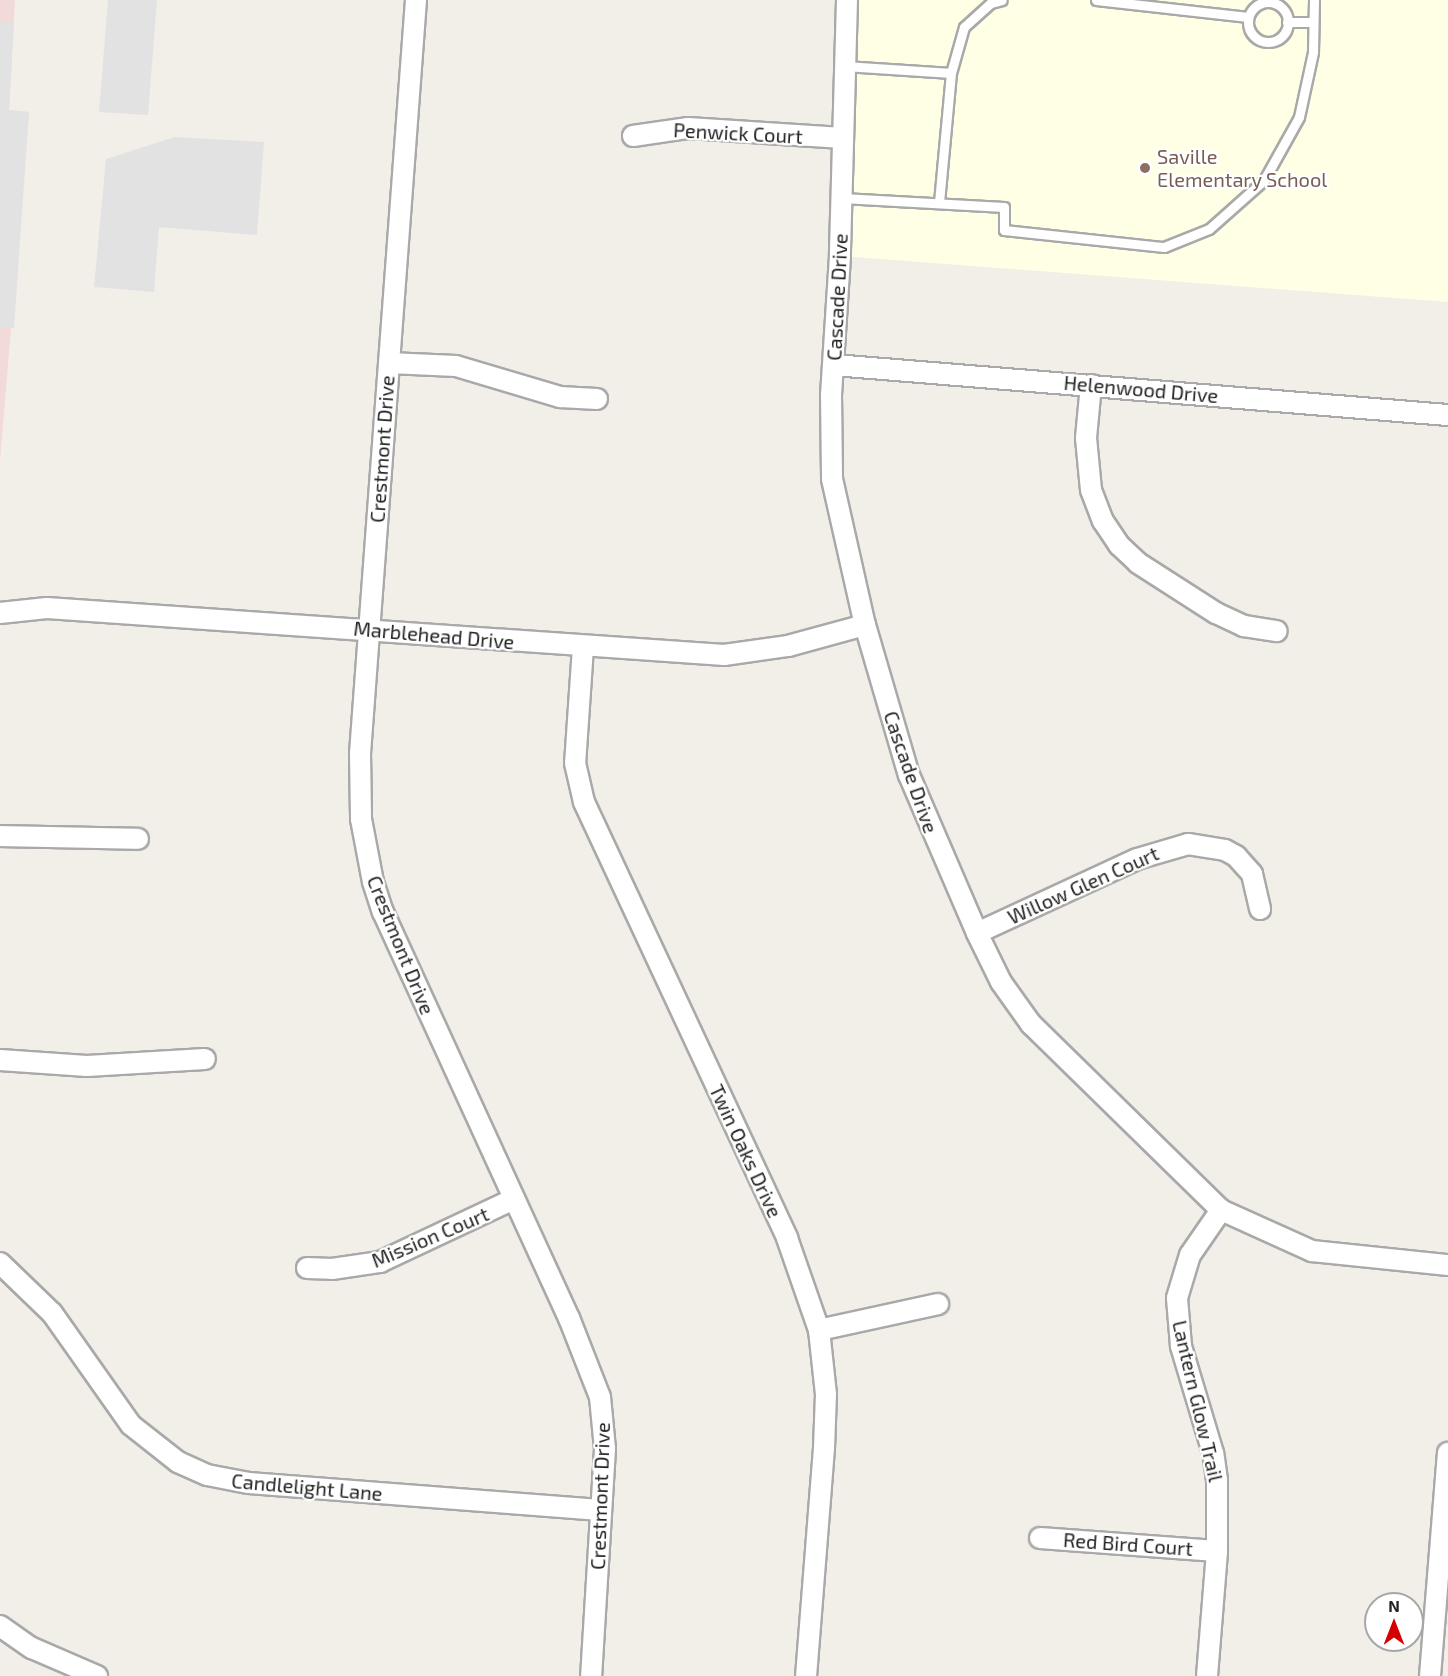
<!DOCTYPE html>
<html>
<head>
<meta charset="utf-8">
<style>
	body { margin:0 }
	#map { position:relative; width:1448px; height:1676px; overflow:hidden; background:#f2efe9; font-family:"Exo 2",sans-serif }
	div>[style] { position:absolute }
	.commercial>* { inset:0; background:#f2dad9 }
	.education>* { inset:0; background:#ffffe5 }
	.parking>* { inset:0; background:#e2e2e2 }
	.roads { filter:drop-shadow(2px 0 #a9a9a9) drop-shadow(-2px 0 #a9a9a9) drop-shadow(0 2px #a9a9a9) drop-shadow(0 -2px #a9a9a9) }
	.lane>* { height:9px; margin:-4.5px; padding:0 4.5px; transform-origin:4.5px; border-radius:4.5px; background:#fff }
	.lane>.ring { margin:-4.5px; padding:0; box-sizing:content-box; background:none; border:9px solid #fff; border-radius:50% }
	.street>* { height:20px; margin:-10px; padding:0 10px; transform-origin:10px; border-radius:10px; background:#fff }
	.dots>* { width:16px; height:16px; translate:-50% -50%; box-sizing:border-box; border:3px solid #fff; border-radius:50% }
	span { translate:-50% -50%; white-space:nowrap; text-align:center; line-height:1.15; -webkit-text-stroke:4.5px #fff; paint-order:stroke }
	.street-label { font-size:20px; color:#222 }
	.education-label { font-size:20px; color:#785e54 }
	.left { translate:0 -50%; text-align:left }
	.north { position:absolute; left:1364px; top:1592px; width:60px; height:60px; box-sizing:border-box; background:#fff; border:2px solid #a7a7a7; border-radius:50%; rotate:0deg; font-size:16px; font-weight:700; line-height:24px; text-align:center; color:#222 }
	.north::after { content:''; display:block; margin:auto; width:21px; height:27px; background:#d40000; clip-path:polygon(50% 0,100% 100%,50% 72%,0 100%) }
</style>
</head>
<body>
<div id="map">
	<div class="commercial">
		<div style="clip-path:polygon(0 0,15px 0,9px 110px,29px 112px,0 461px)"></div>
	</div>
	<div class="education">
		<div style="clip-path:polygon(847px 0,1448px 0,1448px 302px,840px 256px)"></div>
	</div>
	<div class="parking">
		<div style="clip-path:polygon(108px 0,157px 0,148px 115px,99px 112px)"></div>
		<div style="clip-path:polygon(0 22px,14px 23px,9px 110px,29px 112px,14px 328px,0 327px)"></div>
		<div style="clip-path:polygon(175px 137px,264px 142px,257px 235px,159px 227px,154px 292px,94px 287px,106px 159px)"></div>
	</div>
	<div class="roads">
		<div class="lane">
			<div style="left:1096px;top:0;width:153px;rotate:6.4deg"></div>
			<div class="ring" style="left:1248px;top:2px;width:31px;height:31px"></div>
			<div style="left:1287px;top:22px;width:26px"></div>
			<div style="left:845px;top:66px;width:106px;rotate:3.8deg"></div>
			<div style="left:951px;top:73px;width:130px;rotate:95.3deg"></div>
			<div style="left:951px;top:73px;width:48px;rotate:-74.2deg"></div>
			<div style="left:964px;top:27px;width:36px;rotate:-42deg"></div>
			<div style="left:991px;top:3px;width:11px;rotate:-15deg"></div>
			<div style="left:842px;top:198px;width:162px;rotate:3.2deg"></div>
			<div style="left:1004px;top:207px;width:23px;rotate:90deg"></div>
			<div style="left:1004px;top:230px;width:161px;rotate:6.1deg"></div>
			<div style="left:1164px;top:247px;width:48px;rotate:-21.8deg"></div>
			<div style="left:1209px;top:229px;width:74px;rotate:-41.7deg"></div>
			<div style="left:1264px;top:180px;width:72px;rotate:-60.9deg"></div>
			<div style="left:1299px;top:117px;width:66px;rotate:-77.8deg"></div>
			<div style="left:1313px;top:52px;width:52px;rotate:-88.9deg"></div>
		</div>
		<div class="street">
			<div style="left:416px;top:0;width:755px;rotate:94.25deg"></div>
			<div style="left:360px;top:753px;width:66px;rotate:89.1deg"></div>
			<div style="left:361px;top:819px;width:64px;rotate:79.2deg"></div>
			<div style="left:373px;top:882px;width:32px;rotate:72deg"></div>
			<div style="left:383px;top:912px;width:447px;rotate:65.4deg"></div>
			<div style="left:569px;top:1318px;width:85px;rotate:68.6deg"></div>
			<div style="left:600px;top:1397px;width:52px;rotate:84.5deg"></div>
			<div style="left:605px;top:1449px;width:227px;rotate:93.5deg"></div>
			<div style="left:847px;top:0;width:256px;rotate:91.6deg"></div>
			<div style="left:840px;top:256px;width:138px;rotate:93.7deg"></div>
			<div style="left:831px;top:394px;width:85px;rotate:89.3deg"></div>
			<div style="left:832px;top:479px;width:150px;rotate:77.3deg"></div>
			<div style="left:865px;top:625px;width:156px;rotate:73.7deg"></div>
			<div style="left:909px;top:775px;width:172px;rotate:66.7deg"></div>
			<div style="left:977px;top:933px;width:55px;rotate:63.9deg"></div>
			<div style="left:1001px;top:982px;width:52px;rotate:54.5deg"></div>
			<div style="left:1031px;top:1024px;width:266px;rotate:44.4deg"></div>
			<div style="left:1221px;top:1210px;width:100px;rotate:24.3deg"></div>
			<div style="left:1312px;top:1251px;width:137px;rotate:5.9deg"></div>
			<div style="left:633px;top:136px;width:56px;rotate:-8.3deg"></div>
			<div style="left:688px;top:128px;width:155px;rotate:3.7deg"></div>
			<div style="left:389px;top:363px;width:67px;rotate:2.6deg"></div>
			<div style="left:456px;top:366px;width:109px;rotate:16.6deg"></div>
			<div style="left:560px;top:397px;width:37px;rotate:3deg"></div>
			<div style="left:834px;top:365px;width:616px;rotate:4.66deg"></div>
			<div style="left:1091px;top:385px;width:53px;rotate:95.4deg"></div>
			<div style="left:1086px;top:438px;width:52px;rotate:84.5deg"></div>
			<div style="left:1091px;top:490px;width:33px;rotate:69deg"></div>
			<div style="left:1103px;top:521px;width:29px;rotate:56deg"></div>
			<div style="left:1119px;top:545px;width:26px;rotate:43deg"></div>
			<div style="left:1138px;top:563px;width:93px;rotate:32.7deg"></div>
			<div style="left:1216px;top:613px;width:31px;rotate:25deg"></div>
			<div style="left:1244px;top:626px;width:33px;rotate:9deg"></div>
			<div style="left:0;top:613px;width:47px;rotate:-6.1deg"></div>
			<div style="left:47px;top:608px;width:679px;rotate:3.97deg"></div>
			<div style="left:724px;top:655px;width:65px;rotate:-8deg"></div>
			<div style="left:788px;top:646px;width:80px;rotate:-15.3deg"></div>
			<div style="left:583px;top:647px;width:116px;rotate:93.9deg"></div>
			<div style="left:575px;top:763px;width:40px;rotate:77deg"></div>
			<div style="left:584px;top:802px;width:481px;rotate:65deg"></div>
			<div style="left:787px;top:1238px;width:97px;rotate:70.8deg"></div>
			<div style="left:819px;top:1330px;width:64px;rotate:83.8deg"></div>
			<div style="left:826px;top:1394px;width:54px;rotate:92.1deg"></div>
			<div style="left:824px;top:1448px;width:229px;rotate:94.5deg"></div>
			<div style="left:0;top:836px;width:138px;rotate:1.2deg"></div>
			<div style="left:977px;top:933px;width:176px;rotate:-24.8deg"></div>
			<div style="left:1137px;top:859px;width:53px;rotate:-16.4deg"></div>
			<div style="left:1188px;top:844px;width:37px;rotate:9deg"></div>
			<div style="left:1225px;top:850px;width:13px;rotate:29deg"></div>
			<div style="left:1236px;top:856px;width:24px;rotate:48deg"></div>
			<div style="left:1252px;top:874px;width:36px;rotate:77deg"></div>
			<div style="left:0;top:1060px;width:87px;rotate:3.9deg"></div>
			<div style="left:87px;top:1066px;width:118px;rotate:-3.4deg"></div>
			<div style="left:0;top:1263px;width:72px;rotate:43.9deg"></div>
			<div style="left:52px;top:1313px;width:137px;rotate:54.8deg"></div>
			<div style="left:131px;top:1425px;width:60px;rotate:38.2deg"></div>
			<div style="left:178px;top:1462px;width:32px;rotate:24deg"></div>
			<div style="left:207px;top:1475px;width:43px;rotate:10.8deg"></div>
			<div style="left:249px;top:1483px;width:352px;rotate:4.4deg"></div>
			<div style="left:307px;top:1268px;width:25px;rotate:2deg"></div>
			<div style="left:332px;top:1269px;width:49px;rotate:-8.3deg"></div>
			<div style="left:380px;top:1262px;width:148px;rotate:-25.2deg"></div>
			<div style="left:819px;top:1330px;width:122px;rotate:-12.3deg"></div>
			<div style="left:1040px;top:1538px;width:177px;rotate:4.2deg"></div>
			<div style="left:0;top:1626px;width:39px;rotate:35deg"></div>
			<div style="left:32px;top:1648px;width:71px;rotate:23.3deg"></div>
			<div style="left:1207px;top:1676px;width:125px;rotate:-85.4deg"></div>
			<div style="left:1217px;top:1551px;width:71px;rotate:-90deg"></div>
			<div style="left:1217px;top:1480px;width:27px;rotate:-98deg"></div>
			<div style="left:1213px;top:1453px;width:112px;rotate:-106.7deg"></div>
			<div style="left:1181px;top:1346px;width:48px;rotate:-94.8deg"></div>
			<div style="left:1177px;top:1298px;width:45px;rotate:-73.2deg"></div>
			<div style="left:1190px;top:1255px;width:55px;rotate:-55.4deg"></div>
			<div style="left:1430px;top:1676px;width:224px;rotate:-85.4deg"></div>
		</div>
	</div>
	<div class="dots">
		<div style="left:1145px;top:168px;background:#8d6e63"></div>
	</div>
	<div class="street-label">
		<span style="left:738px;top:133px;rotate:3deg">Penwick Court</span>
		<span style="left:837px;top:297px;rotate:-87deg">Cascade Drive</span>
		<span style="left:1141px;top:389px;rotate:5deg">Helenwood Drive</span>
		<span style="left:382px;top:449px;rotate:-86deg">Crestmont Drive</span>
		<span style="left:434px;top:635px;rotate:5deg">Marblehead Drive</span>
		<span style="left:911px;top:772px;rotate:71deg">Cascade Drive</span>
		<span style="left:1083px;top:885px;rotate:-24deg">Willow Glen Court</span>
		<span style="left:401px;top:945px;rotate:68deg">Crestmont Drive</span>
		<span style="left:746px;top:1151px;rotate:65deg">Twin Oaks Drive</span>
		<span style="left:430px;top:1237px;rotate:-23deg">Mission Court</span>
		<span style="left:1198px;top:1401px;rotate:77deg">Lantern Glow Trail</span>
		<span style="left:307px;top:1487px;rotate:5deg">Candlelight Lane</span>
		<span style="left:600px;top:1496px;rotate:-88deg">Crestmont Drive</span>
		<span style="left:1128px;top:1544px;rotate:4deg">Red Bird Court</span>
	</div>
	<div class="education-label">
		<span class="left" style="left:1157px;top:168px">Saville<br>Elementary School</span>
	</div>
	<div class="north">N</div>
</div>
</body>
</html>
